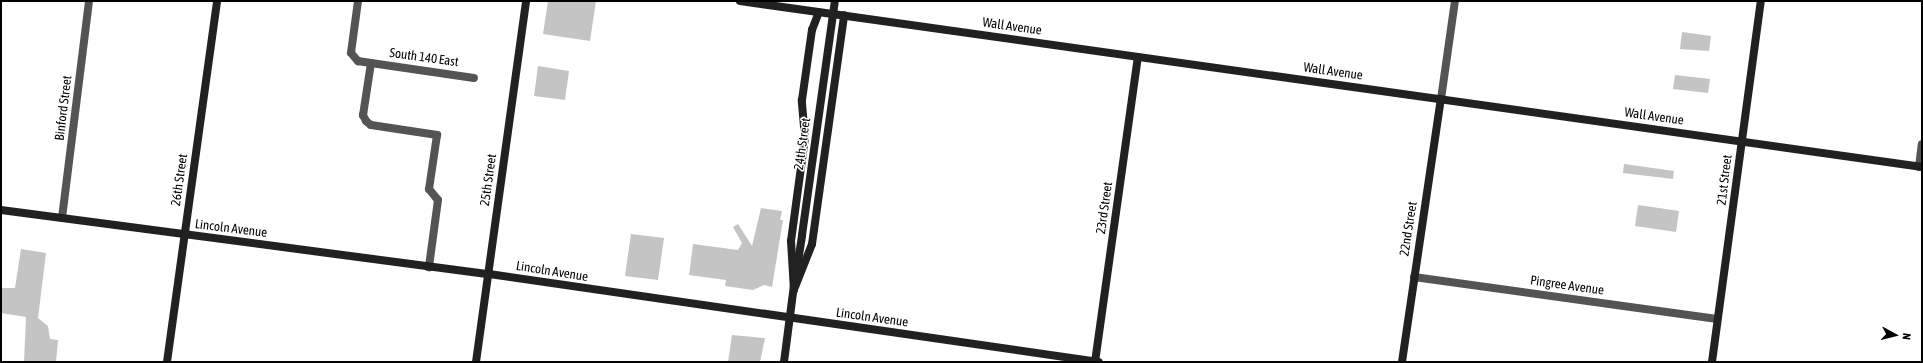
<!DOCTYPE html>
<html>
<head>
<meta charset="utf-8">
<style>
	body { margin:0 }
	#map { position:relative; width:1923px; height:363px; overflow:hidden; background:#fff; font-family:"Asap Condensed",sans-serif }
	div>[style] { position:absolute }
	.building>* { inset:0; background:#c4c4c4 }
	.street>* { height:8px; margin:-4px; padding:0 4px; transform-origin:4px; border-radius:4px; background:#545454 }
	.secondary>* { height:8px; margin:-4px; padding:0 4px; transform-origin:4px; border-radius:4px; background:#212121 }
	.secondary-bridge>* { height:8px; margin:-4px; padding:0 4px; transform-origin:4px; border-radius:4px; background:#212121 }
	span { translate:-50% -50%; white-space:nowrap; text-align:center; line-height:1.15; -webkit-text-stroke:3px #fff; paint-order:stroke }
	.street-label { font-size:13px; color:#000 }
	.frame { position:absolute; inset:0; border:2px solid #000; pointer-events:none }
	.north { position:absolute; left:1875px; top:315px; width:40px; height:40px; -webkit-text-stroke:3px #fff; paint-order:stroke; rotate:97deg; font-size:11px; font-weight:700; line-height:16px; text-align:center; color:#000 }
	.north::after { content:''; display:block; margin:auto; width:14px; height:18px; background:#000; clip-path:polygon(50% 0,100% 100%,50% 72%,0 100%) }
</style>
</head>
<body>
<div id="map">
	<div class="building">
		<div style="clip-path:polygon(548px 1px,596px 1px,590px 41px,543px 34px)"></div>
		<div style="clip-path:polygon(1682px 32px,1711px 36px,1709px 51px,1680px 49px)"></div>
		<div style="clip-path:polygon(538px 66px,569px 71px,565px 100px,534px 96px)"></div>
		<div style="clip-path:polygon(1675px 75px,1710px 79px,1708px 93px,1673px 89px)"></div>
		<div style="clip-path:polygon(1624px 164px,1674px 171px,1673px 179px,1623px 173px)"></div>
		<div style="clip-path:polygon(1638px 205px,1679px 211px,1676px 232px,1635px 226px)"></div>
		<div style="clip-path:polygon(761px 208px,782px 211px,780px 220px,783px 220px,772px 287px,764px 285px,753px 290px,725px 286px,726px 280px,689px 275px,693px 244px,738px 250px,742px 243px,733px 227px,738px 224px,752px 246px)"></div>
		<div style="clip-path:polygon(631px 234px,664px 238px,658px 280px,625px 276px)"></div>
		<div style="clip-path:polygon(21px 249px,46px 253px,38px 318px,48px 326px,50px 339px,58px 340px,56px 362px,24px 362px,26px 317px,1px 313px,1px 288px,15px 288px)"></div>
		<div style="clip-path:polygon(732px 335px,765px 338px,760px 362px,728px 362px)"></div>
	</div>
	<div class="street">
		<div style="left:358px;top:1px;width:52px;rotate:97.7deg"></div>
		<div style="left:351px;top:53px;width:11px;rotate:49deg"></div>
		<div style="left:358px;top:61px;width:13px;rotate:9deg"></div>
		<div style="left:371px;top:63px;width:53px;rotate:98.7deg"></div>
		<div style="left:363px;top:115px;width:7px;rotate:63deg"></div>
		<div style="left:366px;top:121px;width:6px;rotate:39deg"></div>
		<div style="left:371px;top:125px;width:67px;rotate:8.6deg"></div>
		<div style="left:437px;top:135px;width:55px;rotate:98.4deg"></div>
		<div style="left:429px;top:189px;width:14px;rotate:51deg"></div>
		<div style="left:438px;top:200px;width:68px;rotate:97.7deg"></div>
		<div style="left:371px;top:63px;width:104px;rotate:8.3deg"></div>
		<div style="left:1441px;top:99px;width:99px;rotate:-81.9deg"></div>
		<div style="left:1919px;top:167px;width:23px;rotate:-83deg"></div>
		<div style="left:62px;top:218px;width:219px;rotate:-82.9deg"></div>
		<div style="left:1414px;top:277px;width:306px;rotate:7.9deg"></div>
	</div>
	<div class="secondary">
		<div style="left:740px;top:1px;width:1194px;rotate:7.99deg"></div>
		<div style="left:1px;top:210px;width:492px;rotate:7.5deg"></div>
		<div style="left:489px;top:274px;width:616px;rotate:8.21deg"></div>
		<div style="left:796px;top:274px;width:39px;rotate:-81deg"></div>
		<div style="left:795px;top:287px;width:46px;rotate:-68.4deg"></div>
		<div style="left:812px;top:244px;width:231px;rotate:-82deg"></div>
		<div style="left:794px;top:290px;width:49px;rotate:-93.5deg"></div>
		<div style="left:791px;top:241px;width:104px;rotate:-82.3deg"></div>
		<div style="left:805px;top:138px;width:38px;rotate:-95deg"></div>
		<div style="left:802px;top:100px;width:71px;rotate:-81.9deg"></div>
		<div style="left:812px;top:30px;width:19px;rotate:-69deg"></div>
		<div style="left:167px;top:362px;width:364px;rotate:-82.1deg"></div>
		<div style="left:476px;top:362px;width:364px;rotate:-82.1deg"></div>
		<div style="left:784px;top:362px;width:78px;rotate:-82.6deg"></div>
		<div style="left:1095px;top:362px;width:308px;rotate:-82deg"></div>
		<div style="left:1402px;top:362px;width:266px;rotate:-81.6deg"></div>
		<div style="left:1712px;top:362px;width:364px;rotate:-82.3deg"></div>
	</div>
	<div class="secondary-bridge">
		<div style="left:802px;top:235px;width:236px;rotate:-82deg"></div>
	</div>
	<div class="street-label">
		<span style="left:1012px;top:27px;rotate:8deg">Wall Avenue</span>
		<span style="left:424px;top:58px;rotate:8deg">South 140 East</span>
		<span style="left:1333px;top:72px;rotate:8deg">Wall Avenue</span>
		<span style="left:64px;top:108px;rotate:-83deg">Binford Street</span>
		<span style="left:1654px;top:117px;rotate:8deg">Wall Avenue</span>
		<span style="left:803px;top:144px;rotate:-82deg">24th Street</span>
		<span style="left:180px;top:180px;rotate:-82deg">26th Street</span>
		<span style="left:489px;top:180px;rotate:-82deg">25th Street</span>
		<span style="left:1725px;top:180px;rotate:-83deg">21st Street</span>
		<span style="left:1105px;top:208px;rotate:-82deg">23rd Street</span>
		<span style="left:231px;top:229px;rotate:7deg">Lincoln Avenue</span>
		<span style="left:1409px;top:229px;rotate:-81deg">22nd Street</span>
		<span style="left:552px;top:272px;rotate:9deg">Lincoln Avenue</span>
		<span style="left:1567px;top:286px;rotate:8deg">Pingree Avenue</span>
		<span style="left:872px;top:318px;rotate:8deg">Lincoln Avenue</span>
	</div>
	<div class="frame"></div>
	<div class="north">N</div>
</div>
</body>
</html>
